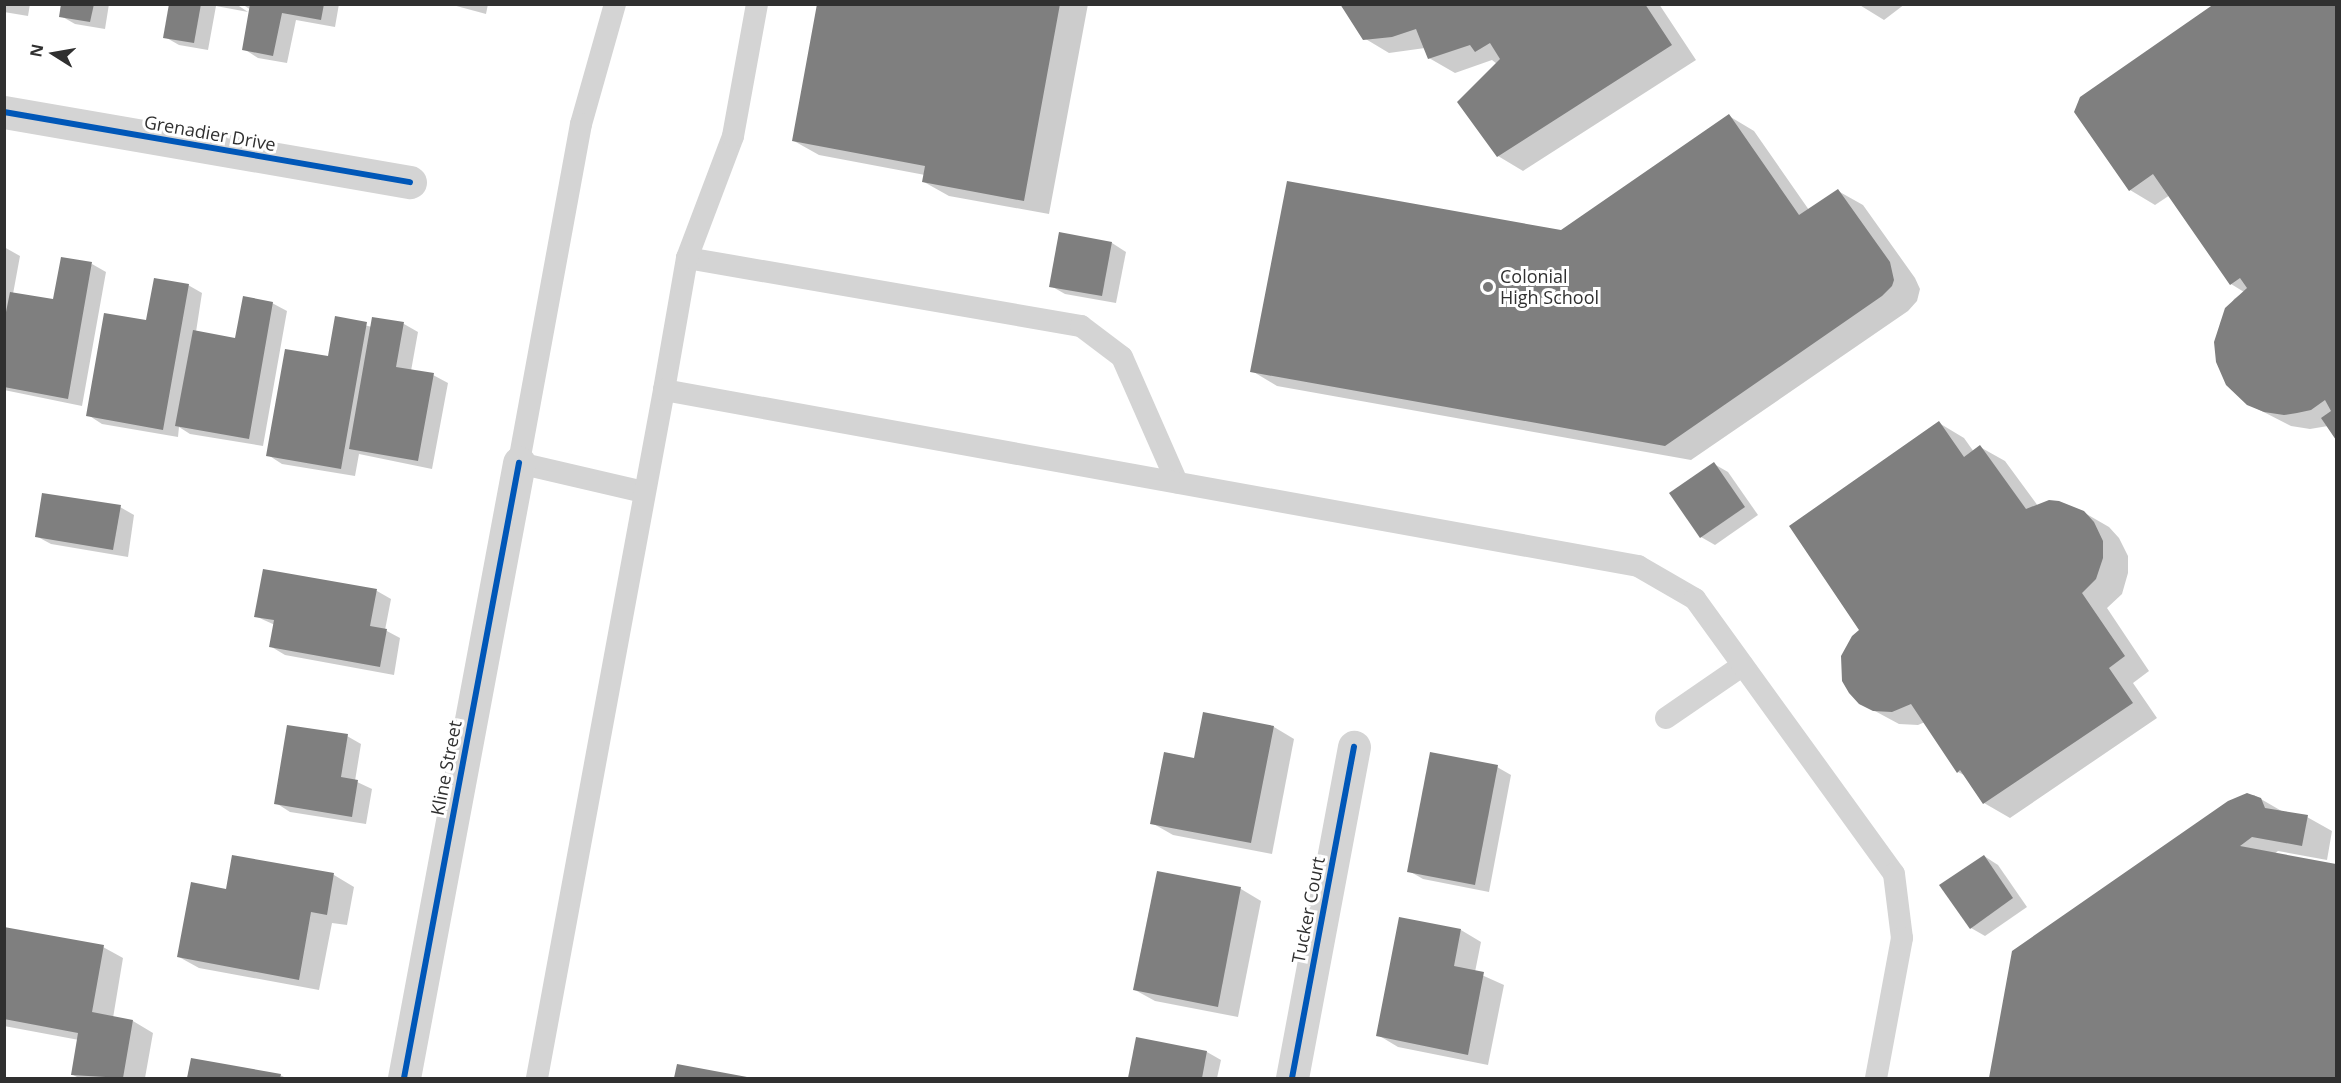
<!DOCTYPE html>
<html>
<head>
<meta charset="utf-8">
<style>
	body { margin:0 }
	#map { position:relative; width:2341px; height:1083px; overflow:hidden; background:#fff; font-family:"Open Sans",sans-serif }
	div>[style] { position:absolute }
	.shadow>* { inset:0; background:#0003 }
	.building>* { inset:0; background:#7f7f7f }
	.lane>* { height:22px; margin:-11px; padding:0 11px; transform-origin:11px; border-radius:11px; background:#d4d4d4 }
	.street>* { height:33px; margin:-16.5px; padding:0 16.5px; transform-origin:16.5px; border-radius:16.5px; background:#d4d4d4 }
	.cycleway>* { height:6px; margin:-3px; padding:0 3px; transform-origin:3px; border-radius:3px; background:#0057b8 }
	.dots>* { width:16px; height:16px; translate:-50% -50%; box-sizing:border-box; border:3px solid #fff; border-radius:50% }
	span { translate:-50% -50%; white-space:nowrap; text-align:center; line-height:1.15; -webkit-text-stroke:6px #fff; paint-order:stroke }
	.street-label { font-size:18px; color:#303030 }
	.poi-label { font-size:18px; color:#303030 }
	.left { translate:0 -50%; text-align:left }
	.frame { position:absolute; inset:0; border:6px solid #303030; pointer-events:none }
	.north { position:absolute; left:24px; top:24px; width:60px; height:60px; -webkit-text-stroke:4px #fff; paint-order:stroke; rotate:281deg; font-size:16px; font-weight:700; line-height:24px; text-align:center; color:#303030 }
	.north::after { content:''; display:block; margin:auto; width:21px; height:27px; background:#303030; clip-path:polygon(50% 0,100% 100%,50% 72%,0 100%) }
</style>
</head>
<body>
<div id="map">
	<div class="shadow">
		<div style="clip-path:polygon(4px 4px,30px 4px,28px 16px,4px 12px)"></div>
		<div style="clip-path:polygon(63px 4px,109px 4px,105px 29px,75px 24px,61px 16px)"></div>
		<div style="clip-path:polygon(171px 4px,236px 4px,248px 12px,216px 6px,208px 50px,179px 45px,165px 37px)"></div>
		<div style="clip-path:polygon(242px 4px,339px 4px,335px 27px,296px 20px,287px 63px,258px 58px,244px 49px,251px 10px)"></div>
		<div style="clip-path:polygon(449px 4px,488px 4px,486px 14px)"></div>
		<div style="clip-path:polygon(819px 4px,1088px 4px,1049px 214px,949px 196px,924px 182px,925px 175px,819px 155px,794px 141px)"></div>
		<div style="clip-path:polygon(1342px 4px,1659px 4px,1696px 60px,1523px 171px,1498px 156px,1497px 64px,1492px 60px,1455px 73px,1429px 58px,1425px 48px,1389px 53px,1364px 38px)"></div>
		<div style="clip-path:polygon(1858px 4px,1905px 4px,1884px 20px)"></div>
		<div style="clip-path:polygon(2216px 4px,2336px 4px,2336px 437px,2328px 426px,2310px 429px,2291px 426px,2248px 404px,2216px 342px,2221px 321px,2234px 299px,2244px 292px,2231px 284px,2170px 195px,2155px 205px,2130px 190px,2076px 111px)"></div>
		<div style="clip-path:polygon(1729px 116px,1754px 131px,1809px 210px,1838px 191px,1863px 205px,1915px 278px,1920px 289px,1917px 301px,1908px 311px,1691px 460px,1277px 386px,1252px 371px,1561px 232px)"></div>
		<div style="clip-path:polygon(1112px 243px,1126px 252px,1116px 303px,1065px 294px,1051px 286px)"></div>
		<div style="clip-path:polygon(4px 247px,20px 256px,13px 294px,55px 301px,92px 264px,106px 272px,82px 406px,4px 390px)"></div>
		<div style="clip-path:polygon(188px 285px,202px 293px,196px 332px,236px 340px,272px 303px,287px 311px,263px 446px,190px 434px,179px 427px,178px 437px,102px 424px,88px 415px,147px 322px)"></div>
		<div style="clip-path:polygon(336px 318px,372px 327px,374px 318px,404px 324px,418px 332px,411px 371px,433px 375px,448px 383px,432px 469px,359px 454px,355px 476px,282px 464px,268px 455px,329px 358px)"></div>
		<div style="clip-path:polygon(1939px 423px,1964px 438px,1974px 452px,1980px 447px,2005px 461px,2038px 506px,2083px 512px,2109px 527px,2119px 538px,2128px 556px,2128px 573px,2122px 594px,2107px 608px,2149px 671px,2133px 683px,2157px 718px,2010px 818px,1984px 803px,1966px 776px,1958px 772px,1925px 722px,1918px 725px,1899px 724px,1860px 703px,1861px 630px)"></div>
		<div style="clip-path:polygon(1714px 464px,1728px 472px,1758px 515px,1715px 545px,1701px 537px)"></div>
		<div style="clip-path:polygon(120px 507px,134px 515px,128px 557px,51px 544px,36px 536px)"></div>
		<div style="clip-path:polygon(264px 570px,377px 591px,391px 599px,385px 630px,400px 638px,394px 675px,285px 655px,270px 646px,275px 625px,255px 616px)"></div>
		<div style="clip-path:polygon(1274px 727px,1294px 739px,1272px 854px,1173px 835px,1152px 823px,1195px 760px)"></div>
		<div style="clip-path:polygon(347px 736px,361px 744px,355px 781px,372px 789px,366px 824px,290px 812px,276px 803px)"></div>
		<div style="clip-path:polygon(1497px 767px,1511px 775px,1489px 892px,1423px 879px,1409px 871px)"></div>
		<div style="clip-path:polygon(2254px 795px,2285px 813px,2307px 817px,2332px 831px,2327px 860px,2278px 851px,2274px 854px,2336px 866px,2336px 1078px,1990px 1078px,2013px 952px,2241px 796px)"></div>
		<div style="clip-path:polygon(1984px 856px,1998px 865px,2027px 907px,1985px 936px,1971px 928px)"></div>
		<div style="clip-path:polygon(233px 857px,334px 875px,354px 887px,347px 925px,332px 923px,319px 990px,199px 968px,179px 957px,227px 890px)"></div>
		<div style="clip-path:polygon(1158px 873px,1241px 889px,1261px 901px,1238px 1017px,1155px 1001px,1135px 990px)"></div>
		<div style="clip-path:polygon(4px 929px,103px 947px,123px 958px,113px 1018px,133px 1021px,153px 1033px,145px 1078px,79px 1078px,73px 1075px,79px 1040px,4px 1026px)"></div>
		<div style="clip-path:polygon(1461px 930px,1481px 942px,1475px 972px,1504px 985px,1488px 1065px,1398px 1047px,1378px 1035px)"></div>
		<div style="clip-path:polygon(1137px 1039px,1207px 1052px,1221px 1060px,1217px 1078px,1129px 1078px)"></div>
		<div style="clip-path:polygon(193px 1059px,280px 1075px,286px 1078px,189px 1078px)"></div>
		<div style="clip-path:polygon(678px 1066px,745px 1078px,675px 1078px)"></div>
	</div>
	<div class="building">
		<div style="clip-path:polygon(61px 4px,94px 4px,90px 22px,59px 17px)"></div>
		<div style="clip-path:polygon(169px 4px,201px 4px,194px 43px,163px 38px)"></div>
		<div style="clip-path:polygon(250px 4px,324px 4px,321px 20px,282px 13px,273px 56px,242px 50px)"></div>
		<div style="clip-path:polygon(817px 4px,1060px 4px,1024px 201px,922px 182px,925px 166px,792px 141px)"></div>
		<div style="clip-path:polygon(1340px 4px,1645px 4px,1672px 45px,1497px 157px,1457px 102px,1500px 59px,1490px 43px,1475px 52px,1470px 45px,1428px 59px,1416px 29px,1392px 37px,1363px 40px)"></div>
		<div style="clip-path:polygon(2214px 4px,2336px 4px,2336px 440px,2321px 418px,2331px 411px,2325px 400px,2311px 410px,2297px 413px,2284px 415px,2264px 412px,2247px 405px,2226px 385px,2216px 362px,2214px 342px,2225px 308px,2247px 288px,2240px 278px,2230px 285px,2153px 174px,2129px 191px,2074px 112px,2080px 97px)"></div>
		<div style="clip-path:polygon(1729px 114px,1799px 215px,1838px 189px,1890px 262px,1894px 280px,1892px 286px,1882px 296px,1665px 446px,1250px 372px,1287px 181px,1561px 230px)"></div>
		<div style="clip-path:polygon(1059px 232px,1112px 242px,1102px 296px,1049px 287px)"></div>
		<div style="clip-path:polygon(61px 257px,92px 262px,68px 399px,4px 387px,4px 322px,10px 292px,53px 299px)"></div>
		<div style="clip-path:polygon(154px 278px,189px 284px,163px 430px,86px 416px,104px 313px,146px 320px)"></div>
		<div style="clip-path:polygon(243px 296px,273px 302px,249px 439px,175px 426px,193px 330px,235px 338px)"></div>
		<div style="clip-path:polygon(335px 316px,367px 322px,341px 469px,266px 456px,285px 349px,328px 356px)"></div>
		<div style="clip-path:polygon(372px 317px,404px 322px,396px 367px,434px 373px,418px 461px,349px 449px)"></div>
		<div style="clip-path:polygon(1939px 421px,1964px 457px,1980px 445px,2026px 509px,2049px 500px,2059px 501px,2084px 511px,2094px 522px,2103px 541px,2103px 558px,2096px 579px,2082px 593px,2125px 656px,2109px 668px,2133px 703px,1983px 804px,1960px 770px,1957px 773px,1911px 704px,1892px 712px,1873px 711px,1859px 704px,1849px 693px,1842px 681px,1841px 656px,1852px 636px,1859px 630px,1789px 526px)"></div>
		<div style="clip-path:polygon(1714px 462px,1745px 507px,1700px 538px,1669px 493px)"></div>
		<div style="clip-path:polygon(42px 493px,121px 505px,113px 550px,35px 537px)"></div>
		<div style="clip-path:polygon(263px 569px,377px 589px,370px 626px,387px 629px,380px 667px,269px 647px,274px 620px,254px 617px)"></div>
		<div style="clip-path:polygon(1203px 712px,1274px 726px,1251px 843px,1150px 824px,1164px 752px,1194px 758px)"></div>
		<div style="clip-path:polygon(287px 725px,348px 734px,341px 777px,358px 780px,352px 817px,274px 804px)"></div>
		<div style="clip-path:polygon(1430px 752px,1498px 765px,1475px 885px,1407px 872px)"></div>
		<div style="clip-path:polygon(2247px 793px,2261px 798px,2265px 808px,2308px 815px,2302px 846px,2252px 837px,2240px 846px,2336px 864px,2336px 1078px,1989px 1078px,2012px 951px,2228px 801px)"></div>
		<div style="clip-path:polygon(232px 855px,334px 873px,327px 915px,311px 912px,299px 980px,177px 957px,191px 882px,226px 889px)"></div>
		<div style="clip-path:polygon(1984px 855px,2013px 898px,1970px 929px,1939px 885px)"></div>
		<div style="clip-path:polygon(1157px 871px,1241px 887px,1218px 1007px,1133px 990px)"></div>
		<div style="clip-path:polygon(1399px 917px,1461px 929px,1454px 966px,1484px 972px,1468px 1055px,1376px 1036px)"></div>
		<div style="clip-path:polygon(4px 927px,104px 945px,92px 1012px,133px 1020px,123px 1078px,71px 1075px,78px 1033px,4px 1019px)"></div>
		<div style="clip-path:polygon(1136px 1037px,1207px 1051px,1202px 1078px,1128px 1078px)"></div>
		<div style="clip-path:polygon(191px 1058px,281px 1074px,280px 1078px,187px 1078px)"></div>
		<div style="clip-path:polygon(677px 1064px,747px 1077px,747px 1078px,674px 1078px)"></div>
	</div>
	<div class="lane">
		<div style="left:615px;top:4px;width:125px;rotate:105.8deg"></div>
		<div style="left:581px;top:124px;width:345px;rotate:100.4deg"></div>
		<div style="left:519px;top:463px;width:128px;rotate:13.1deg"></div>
		<div style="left:687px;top:258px;width:400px;rotate:9.8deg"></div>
		<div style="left:1081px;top:326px;width:51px;rotate:37.1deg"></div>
		<div style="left:1122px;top:357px;width:137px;rotate:66.3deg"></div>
		<div style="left:664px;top:390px;width:134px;rotate:-80.1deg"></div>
		<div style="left:687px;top:258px;width:130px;rotate:-69.3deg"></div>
		<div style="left:733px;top:136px;width:134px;rotate:-79.7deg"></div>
		<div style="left:1666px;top:718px;width:93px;rotate:-34.5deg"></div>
		<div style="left:537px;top:1078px;width:700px;rotate:-79.54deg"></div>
		<div style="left:664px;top:390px;width:990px;rotate:10.24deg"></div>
		<div style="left:1638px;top:566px;width:66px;rotate:30.1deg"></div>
		<div style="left:1695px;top:599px;width:339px;rotate:54.1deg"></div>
		<div style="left:1894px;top:874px;width:64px;rotate:82.9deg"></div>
		<div style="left:1902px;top:938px;width:142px;rotate:100.5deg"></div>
	</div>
	<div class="street">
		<div style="left:4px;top:112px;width:412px;rotate:9.8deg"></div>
		<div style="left:404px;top:1078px;width:626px;rotate:-79.41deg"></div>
		<div style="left:1292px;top:1078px;width:337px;rotate:-79.4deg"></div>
	</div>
	<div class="cycleway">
		<div style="left:4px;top:112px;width:412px;rotate:9.8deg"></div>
		<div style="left:404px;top:1078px;width:626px;rotate:-79.41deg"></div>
		<div style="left:1292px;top:1078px;width:337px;rotate:-79.4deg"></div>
	</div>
	<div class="dots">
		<div style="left:1488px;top:287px;background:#787878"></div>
	</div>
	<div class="street-label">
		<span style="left:210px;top:133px;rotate:10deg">Grenadier Drive</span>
		<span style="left:446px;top:768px;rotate:-79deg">Kline Street</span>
		<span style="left:1308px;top:910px;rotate:-79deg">Tucker Court</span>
	</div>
	<div class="poi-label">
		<span class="left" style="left:1500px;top:287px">Colonial<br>High School</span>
	</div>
	<div class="frame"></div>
	<div class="north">N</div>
</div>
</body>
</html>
